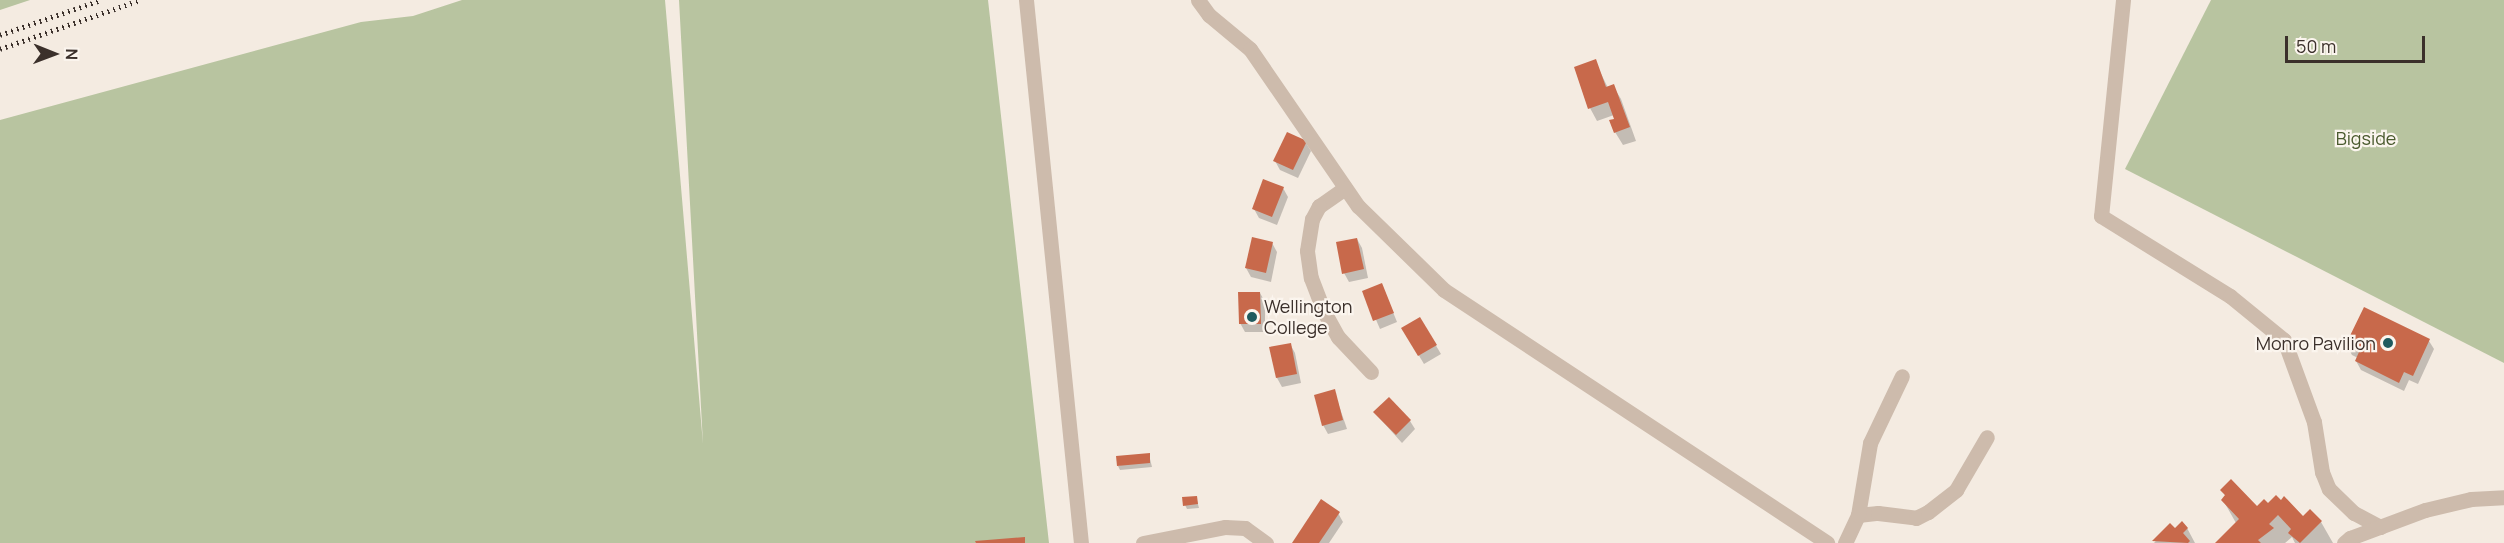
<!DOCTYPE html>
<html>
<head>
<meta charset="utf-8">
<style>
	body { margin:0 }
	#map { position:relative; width:2504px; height:543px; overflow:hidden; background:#f4ebe1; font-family:Manrope,sans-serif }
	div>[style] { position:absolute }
	.green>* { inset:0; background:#b8c4a0 }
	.shadow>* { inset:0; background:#0003 }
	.building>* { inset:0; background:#c8694b }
	.minor>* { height:15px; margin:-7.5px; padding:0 7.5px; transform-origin:7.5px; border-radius:7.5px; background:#cdbbac }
	.rail>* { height:4.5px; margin-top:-2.25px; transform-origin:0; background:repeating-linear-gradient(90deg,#3b302b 0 1.5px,transparent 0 6px) }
	.dots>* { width:16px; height:16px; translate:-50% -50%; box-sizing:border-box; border:3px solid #fbf5ee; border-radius:50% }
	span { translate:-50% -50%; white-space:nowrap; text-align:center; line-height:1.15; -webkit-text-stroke:4.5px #fbf5ee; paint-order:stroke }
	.park-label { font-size:18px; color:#4a5a2e }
	.poi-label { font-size:18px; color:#3b302b }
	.left { translate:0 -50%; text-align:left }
	.right { translate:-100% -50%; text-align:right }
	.north { position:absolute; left:24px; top:24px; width:60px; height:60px; -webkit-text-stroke:4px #fbf5ee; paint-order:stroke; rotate:91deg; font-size:16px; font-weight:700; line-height:24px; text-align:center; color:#3b302b }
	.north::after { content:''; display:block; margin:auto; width:21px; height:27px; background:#3b302b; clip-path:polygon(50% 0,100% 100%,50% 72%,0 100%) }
	.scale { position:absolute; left:2285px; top:36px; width:140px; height:27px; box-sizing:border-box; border:3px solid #3b302b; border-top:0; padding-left:8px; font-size:18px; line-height:21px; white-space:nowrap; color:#3b302b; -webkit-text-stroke:4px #fbf5ee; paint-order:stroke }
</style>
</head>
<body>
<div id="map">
	<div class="green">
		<div style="clip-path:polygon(0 0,30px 0,0 10px)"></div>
		<div style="clip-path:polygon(462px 0,665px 0,703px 444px,679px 0,988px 0,1049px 543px,0 543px,0 120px,361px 22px,413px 16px)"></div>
		<div style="clip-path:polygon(2211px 0,2504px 0,2504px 363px,2125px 169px)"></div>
	</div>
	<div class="shadow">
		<div style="clip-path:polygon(1595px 61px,1608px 88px,1613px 86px,1621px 99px,1636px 141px,1623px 145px,1615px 132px,1614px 115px,1597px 121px,1590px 108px)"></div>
		<div style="clip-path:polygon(1306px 143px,1311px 151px,1298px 178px,1280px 170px,1275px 161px)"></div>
		<div style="clip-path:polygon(1283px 188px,1288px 197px,1277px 225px,1259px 218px,1254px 209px)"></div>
		<div style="clip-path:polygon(1357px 239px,1362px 248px,1368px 278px,1349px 282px,1344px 273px)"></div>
		<div style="clip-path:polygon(1272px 243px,1277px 252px,1271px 282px,1251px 277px,1246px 268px)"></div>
		<div style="clip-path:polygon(1382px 285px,1397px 322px,1380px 329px,1364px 292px)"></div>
		<div style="clip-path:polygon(1260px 293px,1265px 302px,1265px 332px,1245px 332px,1240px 323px)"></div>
		<div style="clip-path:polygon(1420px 319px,1441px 354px,1424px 364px,1403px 329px)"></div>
		<div style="clip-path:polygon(2429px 341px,2434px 349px,2418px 384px,2409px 380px,2404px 391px,2361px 370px,2356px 361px,2358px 358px,2352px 355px,2347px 346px)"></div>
		<div style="clip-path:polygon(1290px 344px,1295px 353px,1301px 383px,1282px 387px,1277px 378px,1271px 348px)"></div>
		<div style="clip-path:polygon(1334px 391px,1347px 429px,1328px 434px,1323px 425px)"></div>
		<div style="clip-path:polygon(1375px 413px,1410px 421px,1415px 429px,1402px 443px)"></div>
		<div style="clip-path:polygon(1149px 455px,1152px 467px,1120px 470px,1118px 466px)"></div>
		<div style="clip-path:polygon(2222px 490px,2257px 508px,2268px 505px,2321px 522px,2333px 543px,2295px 543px,2292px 537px,2285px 543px,2217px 543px,2236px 523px,2223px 500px,2226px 497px)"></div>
		<div style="clip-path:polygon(1196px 497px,1199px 508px,1187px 509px,1185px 505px)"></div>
		<div style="clip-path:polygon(1338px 513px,1343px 522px,1329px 543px,1294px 543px)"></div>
		<div style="clip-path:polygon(2170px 525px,2175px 530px,2187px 528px,2195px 543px,2154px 543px)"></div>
	</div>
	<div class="building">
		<div style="clip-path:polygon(1596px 59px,1606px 87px,1614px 84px,1630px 127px,1614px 133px,1609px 120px,1614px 119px,1608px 102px,1588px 109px,1574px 67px)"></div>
		<div style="clip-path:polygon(1287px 132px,1307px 141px,1293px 170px,1273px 161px)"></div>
		<div style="clip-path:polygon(1263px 179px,1284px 187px,1272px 217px,1252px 209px)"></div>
		<div style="clip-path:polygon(1252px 237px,1273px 242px,1266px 273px,1245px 268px)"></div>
		<div style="clip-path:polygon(1357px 238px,1364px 269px,1342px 274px,1336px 242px)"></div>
		<div style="clip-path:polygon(1382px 283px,1394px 313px,1373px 321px,1362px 291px)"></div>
		<div style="clip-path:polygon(1238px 292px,1260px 292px,1261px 324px,1239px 324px)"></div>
		<div style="clip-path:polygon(2364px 307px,2430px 339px,2413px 376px,2404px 372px,2399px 383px,2355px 361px,2359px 352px,2345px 346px)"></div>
		<div style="clip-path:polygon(1420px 317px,1437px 345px,1418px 356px,1401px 328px)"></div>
		<div style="clip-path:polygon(1291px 343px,1297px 374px,1276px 378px,1269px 347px)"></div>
		<div style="clip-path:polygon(1335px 389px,1343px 420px,1322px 426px,1314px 395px)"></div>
		<div style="clip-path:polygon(1389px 397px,1411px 420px,1396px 435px,1373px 412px)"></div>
		<div style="clip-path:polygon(1150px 453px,1150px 463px,1117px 466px,1116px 456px)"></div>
		<div style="clip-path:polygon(2231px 479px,2257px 506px,2264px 499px,2268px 503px,2276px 495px,2281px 500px,2284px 496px,2303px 516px,2310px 509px,2322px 521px,2300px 543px,2288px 533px,2291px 529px,2278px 515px,2269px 524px,2274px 528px,2258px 540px,2261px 543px,2215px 543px,2239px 519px,2221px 500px,2225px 495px,2220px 490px)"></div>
		<div style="clip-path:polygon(1197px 496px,1198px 504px,1183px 506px,1182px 497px)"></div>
		<div style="clip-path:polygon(1321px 499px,1340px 512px,1319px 543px,1292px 543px)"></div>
		<div style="clip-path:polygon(2182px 521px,2188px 528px,2183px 533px,2190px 541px,2188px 543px,2152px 541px,2170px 523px,2175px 528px)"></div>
		<div style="clip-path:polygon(1025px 537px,1025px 543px,976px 543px,975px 541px)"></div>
	</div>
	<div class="minor">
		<div style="left:1026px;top:0;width:546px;rotate:84.22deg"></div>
		<div style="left:1198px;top:0;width:19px;rotate:54deg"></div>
		<div style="left:1209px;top:15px;width:53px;rotate:39.7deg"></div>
		<div style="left:1250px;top:49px;width:191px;rotate:55.5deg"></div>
		<div style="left:1358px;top:206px;width:120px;rotate:44.3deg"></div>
		<div style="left:1444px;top:290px;width:459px;rotate:33.4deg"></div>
		<div style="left:2123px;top:0;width:217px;rotate:95.8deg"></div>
		<div style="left:2101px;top:216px;width:152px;rotate:31.8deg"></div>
		<div style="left:2230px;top:296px;width:70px;rotate:39.2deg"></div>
		<div style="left:2284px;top:340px;width:87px;rotate:69.9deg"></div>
		<div style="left:2314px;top:422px;width:51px;rotate:80.9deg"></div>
		<div style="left:2322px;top:472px;width:18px;rotate:68deg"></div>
		<div style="left:2329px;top:489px;width:35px;rotate:44deg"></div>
		<div style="left:2354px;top:513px;width:30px;rotate:28deg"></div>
		<div style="left:1345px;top:188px;width:32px;rotate:145deg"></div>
		<div style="left:1319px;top:206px;width:15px;rotate:118deg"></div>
		<div style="left:1312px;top:219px;width:32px;rotate:99deg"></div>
		<div style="left:1307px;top:251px;width:27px;rotate:82deg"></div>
		<div style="left:1311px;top:278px;width:34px;rotate:69deg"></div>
		<div style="left:1323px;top:310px;width:31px;rotate:61deg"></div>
		<div style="left:1338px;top:337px;width:48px;rotate:46.7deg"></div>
		<div style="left:1858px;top:515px;width:20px;rotate:-6deg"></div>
		<div style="left:1878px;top:513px;width:38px;rotate:7deg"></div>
		<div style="left:1916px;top:518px;width:13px;rotate:-27deg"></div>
		<div style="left:1928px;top:512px;width:36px;rotate:-38deg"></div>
		<div style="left:1956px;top:490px;width:61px;rotate:-59.7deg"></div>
		<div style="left:1143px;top:543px;width:84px;rotate:-11deg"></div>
		<div style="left:1225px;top:527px;width:20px;rotate:3deg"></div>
		<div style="left:1245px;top:528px;width:26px;rotate:36deg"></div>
		<div style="left:1845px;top:543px;width:31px;rotate:-65deg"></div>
		<div style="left:1858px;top:515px;width:73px;rotate:-80.5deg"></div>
		<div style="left:1870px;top:443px;width:74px;rotate:-64.5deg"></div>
		<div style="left:2344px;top:543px;width:8px;rotate:-40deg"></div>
		<div style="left:2350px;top:538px;width:80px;rotate:-20.5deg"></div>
		<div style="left:2425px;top:510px;width:47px;rotate:-13.4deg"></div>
		<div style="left:2471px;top:499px;width:33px;rotate:-3deg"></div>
	</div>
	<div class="rail">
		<div style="left:0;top:35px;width:107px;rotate:-19.1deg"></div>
		<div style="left:0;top:49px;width:148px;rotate:-19.3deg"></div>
	</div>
	<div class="dots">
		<div style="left:1252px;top:317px;background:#1f5a5e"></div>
		<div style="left:2388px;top:343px;background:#1f5a5e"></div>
	</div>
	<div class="park-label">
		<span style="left:2366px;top:138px">Bigside</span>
	</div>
	<div class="poi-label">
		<span class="left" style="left:1264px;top:317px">Wellington<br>College</span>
		<span class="right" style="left:2376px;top:343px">Monro Pavilion</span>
	</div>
	<div class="north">N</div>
	<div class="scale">50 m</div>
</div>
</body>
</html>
